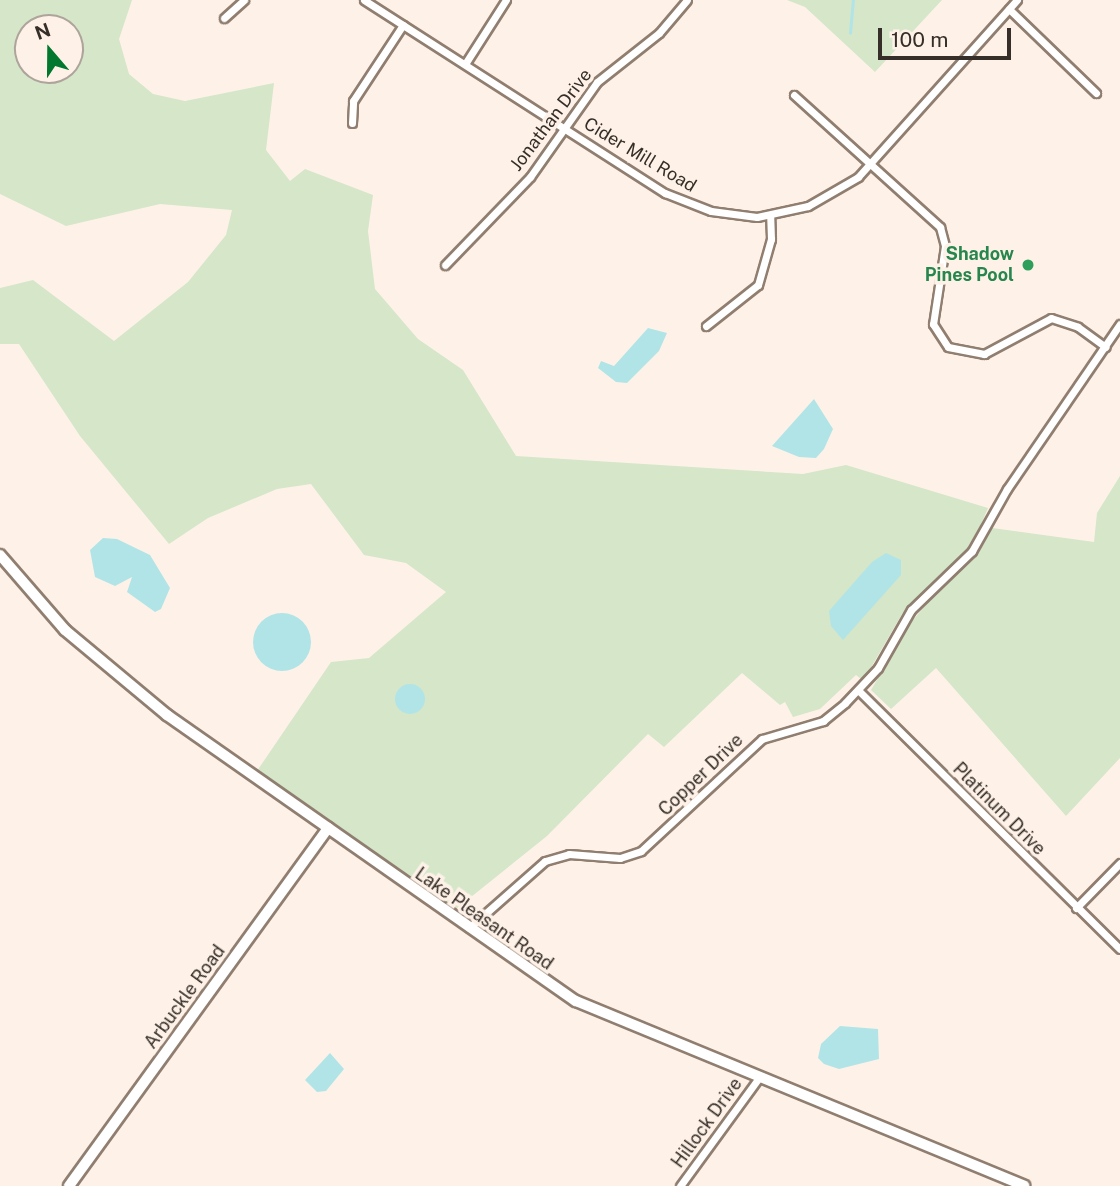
<!DOCTYPE html>
<html>
<head>
<meta charset="utf-8">
<style>
	body { margin:0 }
	#map { position:relative; width:1120px; height:1186px; overflow:hidden; background:#fef2e8; font-family:"Public Sans",sans-serif }
	div>[style] { position:absolute }
	.green>* { inset:0; background:#d5e6c9 }
	.water>* { inset:0; background:#b1e4e7 }
	.round { border-radius:50% }
	.stream>* { height:2.5px; margin:-1.25px; padding:0 1.25px; transform-origin:1.25px; border-radius:1.25px; background:#b1e4e7 }
	.roads { filter:drop-shadow(2px 0 #907e70) drop-shadow(-2px 0 #907e70) drop-shadow(0 2px #907e70) drop-shadow(0 -2px #907e70) }
	.street>* { height:7px; margin:-3.5px; padding:0 3.5px; transform-origin:3.5px; border-radius:3.5px; background:#fff }
	.secondary>* { height:10px; margin:-5px; padding:0 5px; transform-origin:5px; border-radius:5px; background:#fff }
	.dots>* { width:19px; height:19px; translate:-50% -50%; box-sizing:border-box; border:4px solid #fef2e8; border-radius:50% }
	span { translate:-50% -50%; white-space:nowrap; text-align:center; line-height:1.15; -webkit-text-stroke:7px #fef2e8; paint-order:stroke }
	.street-label { font-size:18px; color:#362e28 }
	.leisure-label { font-size:18px; color:#27864d; font-weight:700 }
	.right { translate:-100% -50%; text-align:right }
	.north { position:absolute; left:14px; top:14px; width:70px; height:70px; box-sizing:border-box; background:#fef2e8; border:2px solid #aea49b; border-radius:50%; rotate:340deg; font-size:19px; font-weight:700; line-height:28px; text-align:center; color:#362e28 }
	.north::after { content:''; display:block; margin:auto; width:24px; height:32px; background:#01782d; clip-path:polygon(50% 0,100% 100%,50% 72%,0 100%) }
	.scale { position:absolute; left:878px; top:28px; width:133px; height:32px; box-sizing:border-box; border:4px solid #362e28; border-top:0; padding-left:9px; font-size:21px; line-height:24px; white-space:nowrap; color:#362e28; -webkit-text-stroke:5px #fef2e8; paint-order:stroke }
</style>
</head>
<body>
<div id="map">
	<div class="green">
		<div style="clip-path:polygon(evenodd,0 0,132px 0,119px 39px,129px 74px,153px 94px,185px 101px,274px 83px,266px 150px,290px 181px,305px 169px,373px 195px,368px 231px,375px 289px,418px 339px,463px 370px,516px 456px,803px 474px,846px 465px,988px 508px,976px 536px,963px 556px,902px 614px,869px 671px,861px 679px,856px 675px,820px 709px,793px 717px,785px 702px,780px 705px,742px 673px,664px 747px,648px 734px,547px 836px,456px 909px,257px 771px,331px 662px,369px 658px,446px 592px,406px 563px,364px 555px,311px 484px,277px 489px,208px 518px,169px 544px,80px 436px,19px 344px,0 344px,0 288px,33px 280px,114px 341px,188px 282px,226px 235px,232px 210px,160px 204px,66px 226px,0 194px,0 0,28px 28px,70px 28px,70px 70px,28px 70px,28px 28px)"></div>
		<div style="clip-path:polygon(787px 0,942px 0,875px 72px,805px 7px)"></div>
		<div style="clip-path:polygon(1120px 476px,1120px 758px,1066px 816px,936px 668px,891px 709px,871px 690px,912px 621px,992px 528px,1094px 542px,1097px 513px)"></div>
	</div>
	<div class="water">
		<div style="clip-path:polygon(648px 328px,667px 333px,659px 351px,627px 383px,616px 382px,598px 368px,601px 361px,614px 366px)"></div>
		<div style="clip-path:polygon(814px 399px,833px 429px,824px 449px,816px 458px,799px 457px,772px 446px)"></div>
		<div style="clip-path:polygon(103px 538px,117px 539px,150px 555px,170px 588px,161px 609px,155px 612px,127px 592px,132px 577px,115px 586px,95px 577px,90px 550px)"></div>
		<div style="clip-path:polygon(886px 553px,901px 560px,901px 575px,843px 640px,831px 626px,829px 611px,872px 562px)"></div>
		<div class="round" style="left:253px;top:613px;width:58px;height:58px"></div>
		<div class="round" style="left:395px;top:684px;width:30px;height:30px"></div>
		<div style="clip-path:polygon(840px 1026px,878px 1029px,879px 1059px,839px 1069px,824px 1064px,818px 1058px,821px 1044px)"></div>
		<div style="clip-path:polygon(330px 1053px,344px 1069px,326px 1091px,317px 1092px,305px 1080px)"></div>
	</div>
	<div class="stream">
		<div style="left:850px;top:33px;width:33px;rotate:-85deg"></div>
	</div>
	<div class="roads">
		<div class="street">
			<div style="left:364px;top:0;width:358px;rotate:32.7deg"></div>
			<div style="left:665px;top:193px;width:49px;rotate:21.4deg"></div>
			<div style="left:711px;top:211px;width:46px;rotate:7.4deg"></div>
			<div style="left:757px;top:217px;width:52px;rotate:-12.2deg"></div>
			<div style="left:808px;top:206px;width:58px;rotate:-30.1deg"></div>
			<div style="left:858px;top:177px;width:238px;rotate:-48.1deg"></div>
			<div style="left:1009px;top:9px;width:121px;rotate:44deg"></div>
			<div style="left:224px;top:18px;width:27px;rotate:-42deg"></div>
			<div style="left:465px;top:64px;width:76px;rotate:-57.4deg"></div>
			<div style="left:794px;top:95px;width:197px;rotate:42.1deg"></div>
			<div style="left:940px;top:227px;width:20px;rotate:75deg"></div>
			<div style="left:945px;top:246px;width:79px;rotate:98.7deg"></div>
			<div style="left:933px;top:324px;width:27px;rotate:57deg"></div>
			<div style="left:948px;top:347px;width:37px;rotate:11deg"></div>
			<div style="left:984px;top:354px;width:76px;rotate:-28.2deg"></div>
			<div style="left:1051px;top:318px;width:28px;rotate:18deg"></div>
			<div style="left:1078px;top:327px;width:34px;rotate:36deg"></div>
			<div style="left:352px;top:123px;width:22px;rotate:-87deg"></div>
			<div style="left:353px;top:101px;width:91px;rotate:-56.7deg"></div>
			<div style="left:445px;top:265px;width:122px;rotate:-46deg"></div>
			<div style="left:530px;top:177px;width:116px;rotate:-54.8deg"></div>
			<div style="left:597px;top:82px;width:79px;rotate:-38.3deg"></div>
			<div style="left:659px;top:33px;width:43px;rotate:-49.7deg"></div>
			<div style="left:706px;top:326px;width:66px;rotate:-38.3deg"></div>
			<div style="left:758px;top:285px;width:48px;rotate:-74.2deg"></div>
			<div style="left:771px;top:239px;width:24px;rotate:-92deg"></div>
			<div style="left:858px;top:690px;width:368px;rotate:44.7deg"></div>
			<div style="left:1076px;top:908px;width:63px;rotate:-45.6deg"></div>
			<div style="left:469px;top:928px;width:101px;rotate:-41.4deg"></div>
			<div style="left:545px;top:861px;width:25px;rotate:-16deg"></div>
			<div style="left:569px;top:854px;width:51px;rotate:4.5deg"></div>
			<div style="left:620px;top:858px;width:22px;rotate:-18deg"></div>
			<div style="left:641px;top:851px;width:165px;rotate:-42.8deg"></div>
			<div style="left:762px;top:739px;width:64px;rotate:-16.4deg"></div>
			<div style="left:823px;top:721px;width:28px;rotate:-39deg"></div>
			<div style="left:845px;top:703px;width:48px;rotate:-46.7deg"></div>
			<div style="left:878px;top:668px;width:67px;rotate:-60.4deg"></div>
			<div style="left:911px;top:610px;width:85px;rotate:-44deg"></div>
			<div style="left:972px;top:551px;width:71px;rotate:-60.6deg"></div>
			<div style="left:1007px;top:489px;width:200px;rotate:-55.6deg"></div>
			<div style="left:680px;top:1186px;width:132px;rotate:-53.9deg"></div>
		</div>
		<div class="secondary">
			<div style="left:0;top:555px;width:99px;rotate:49.1deg"></div>
			<div style="left:65px;top:630px;width:133px;rotate:39.8deg"></div>
			<div style="left:167px;top:715px;width:499px;rotate:35deg"></div>
			<div style="left:576px;top:1001px;width:485px;rotate:22.4deg"></div>
			<div style="left:69px;top:1186px;width:442px;rotate:-54.1deg"></div>
		</div>
	</div>
	<div class="dots">
		<div style="left:1028px;top:265px;background:#2e9e5b"></div>
	</div>
	<div class="street-label">
		<span style="left:551px;top:120px;rotate:-53deg">Jonathan Drive</span>
		<span style="left:640px;top:155px;rotate:31deg">Cider Mill Road</span>
		<span style="left:701px;top:775px;rotate:-44deg">Copper Drive</span>
		<span style="left:999px;top:809px;rotate:45deg">Platinum Drive</span>
		<span style="left:484px;top:919px;rotate:35deg">Lake Pleasant Road</span>
		<span style="left:185px;top:997px;rotate:-54deg">Arbuckle Road</span>
		<span style="left:707px;top:1123px;rotate:-54deg">Hillock Drive</span>
	</div>
	<div class="leisure-label">
		<span class="right" style="left:1014px;top:265px">Shadow<br>Pines Pool</span>
	</div>
	<div class="north">N</div>
	<div class="scale">100 m</div>
</div>
</body>
</html>
